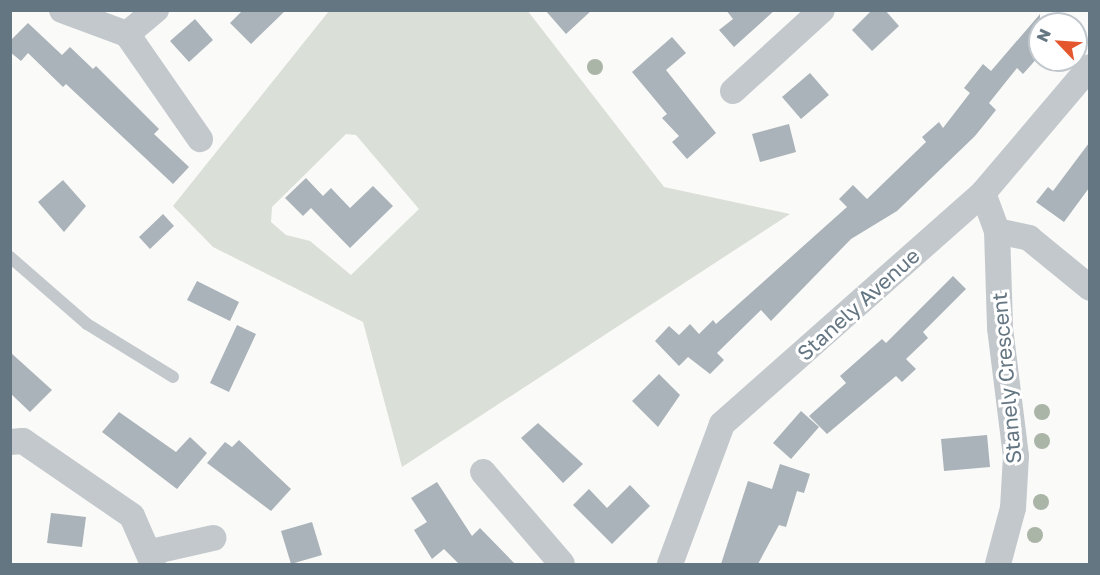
<!DOCTYPE html>
<html>
<head>
<meta charset="utf-8">
<style>
	body { margin:0 }
	#map { position:relative; width:1100px; height:575px; overflow:hidden; background:#fafaf8; font-family:"Golos Text",sans-serif }
	div>[style] { position:absolute }
	.green>* { inset:0; background:#dadfd7 }
	.building>* { inset:0; background:#aab3b9 }
	.path>* { height:4px; margin-top:-2px; transform-origin:0; background:repeating-linear-gradient(90deg,#bbbfc2 0 3px,transparent 0 6px) }
	.lane>* { height:12px; margin:-6px; padding:0 6px; transform-origin:6px; border-radius:6px; background:#c3c8cc }
	.street>* { height:26px; margin:-13px; padding:0 13px; transform-origin:13px; border-radius:13px; background:#c3c8cc }
	.trees>* { width:16px; height:16px; margin:-8px; border-radius:50%; background:#aab4a7 }
	span { translate:-50% -50%; white-space:nowrap; text-align:center; line-height:1.15; -webkit-text-stroke:6px #fff; paint-order:stroke }
	.street-label { font-size:21px; color:#657683 }
	.frame { position:absolute; inset:0; border:12px solid #657683; pointer-events:none }
	.north { position:absolute; left:1028px; top:12px; width:60px; height:60px; box-sizing:border-box; background:#fff; border:2px solid #c1c8cd; border-radius:50%; rotate:295deg; font-size:16px; font-weight:700; line-height:24px; text-align:center; color:#657683 }
	.north::after { content:''; display:block; margin:auto; width:21px; height:27px; background:#e4572e; clip-path:polygon(50% 0,100% 100%,50% 72%,0 100%) }
</style>
</head>
<body>
<div id="map">
	<div class="green">
		<div style="clip-path:polygon(evenodd,527px 10px,664px 187px,790px 214px,402px 467px,363px 322px,213px 247px,173px 206px,329px 11px,527px 10px,346px 134px,356px 135px,419px 209px,351px 275px,310px 241px,286px 235px,271px 222px,272px 207px,346px 134px)"></div>
	</div>
	<div class="building">
		<div style="clip-path:polygon(243px 10px,286px 10px,251px 44px,230px 23px)"></div>
		<div style="clip-path:polygon(545px 10px,592px 10px,566px 34px)"></div>
		<div style="clip-path:polygon(726px 10px,775px 10px,734px 47px,719px 30px,733px 19px)"></div>
		<div style="clip-path:polygon(872px 10px,885px 10px,899px 26px,872px 51px,852px 30px)"></div>
		<div style="clip-path:polygon(1040px 14px,1040px 55px,1023px 74px,1017px 68px,989px 103px,996px 110px,975px 136px,897px 211px,851px 239px,771px 321px,761px 310px,717px 353px,724px 360px,710px 374px,688px 357px,679px 366px,655px 341px,669px 326px,679px 335px,690px 324px,699px 334px,713px 320px,716px 324px,847px 207px,839px 199px,853px 185px,867px 199px,926px 142px,922px 137px,939px 122px,943px 128px,970px 93px,964px 88px,983px 64px,991px 71px)"></div>
		<div style="clip-path:polygon(195px 19px,213px 40px,189px 62px,170px 41px)"></div>
		<div style="clip-path:polygon(28px 23px,62px 55px,70px 47px,93px 69px,96px 66px,159px 129px,154px 134px,189px 167px,173px 184px,66px 84px,63px 87px,28px 53px,21px 61px,10px 52px,10px 41px)"></div>
		<div style="clip-path:polygon(672px 37px,686px 53px,666px 70px,716px 133px,687px 159px,672px 142px,679px 136px,662px 118px,667px 114px,632px 72px)"></div>
		<div style="clip-path:polygon(810px 73px,829px 95px,801px 119px,782px 97px)"></div>
		<div style="clip-path:polygon(789px 124px,796px 152px,760px 162px,752px 134px)"></div>
		<div style="clip-path:polygon(1089px 143px,1089px 188px,1064px 222px,1036px 202px,1048px 187px,1053px 191px)"></div>
		<div style="clip-path:polygon(306px 178px,323px 196px,331px 188px,350px 208px,373px 186px,393px 206px,350px 248px,311px 208px,303px 216px,285px 198px)"></div>
		<div style="clip-path:polygon(63px 180px,86px 206px,64px 232px,38px 202px)"></div>
		<div style="clip-path:polygon(163px 214px,174px 226px,150px 249px,139px 237px)"></div>
		<div style="clip-path:polygon(953px 276px,966px 289px,923px 332px,928px 338px,906px 359px,916px 369px,902px 382px,896px 376px,827px 434px,809px 416px,846px 383px,840px 376px,882px 339px,886px 343px)"></div>
		<div style="clip-path:polygon(197px 281px,239px 302px,230px 321px,187px 300px)"></div>
		<div style="clip-path:polygon(237px 325px,256px 334px,229px 392px,210px 383px)"></div>
		<div style="clip-path:polygon(10px 352px,52px 390px,30px 412px,10px 393px)"></div>
		<div style="clip-path:polygon(659px 374px,680px 395px,658px 427px,632px 401px)"></div>
		<div style="clip-path:polygon(801px 411px,819px 427px,791px 459px,773px 443px)"></div>
		<div style="clip-path:polygon(119px 412px,176px 452px,190px 437px,207px 453px,177px 489px,102px 432px)"></div>
		<div style="clip-path:polygon(538px 423px,583px 464px,563px 483px,521px 438px)"></div>
		<div style="clip-path:polygon(987px 435px,990px 467px,944px 471px,941px 439px)"></div>
		<div style="clip-path:polygon(239px 440px,291px 489px,271px 511px,207px 463px,225px 442px,232px 447px)"></div>
		<div style="clip-path:polygon(780px 464px,810px 474px,804px 493px,797px 491px,786px 527px,779px 525px,758px 564px,721px 564px,748px 481px,772px 489px)"></div>
		<div style="clip-path:polygon(437px 482px,472px 536px,480px 528px,515px 564px,459px 564px,444px 549px,432px 559px,414px 530px,427px 522px,411px 498px)"></div>
		<div style="clip-path:polygon(630px 485px,650px 506px,612px 544px,573px 505px,589px 489px,607px 508px)"></div>
		<div style="clip-path:polygon(51px 513px,86px 517px,82px 547px,47px 543px)"></div>
		<div style="clip-path:polygon(312px 522px,322px 555px,291px 564px,281px 531px)"></div>
	</div>
	<div class="path">
		<div style="left:1046px;top:60px;width:3px;rotate:45deg"></div>
	</div>
	<div class="lane">
		<div style="left:10px;top:257px;width:102px;rotate:41deg"></div>
		<div style="left:87px;top:324px;width:101px;rotate:31.6deg"></div>
	</div>
	<div class="street">
		<div style="left:62px;top:10px;width:69px;rotate:20.3deg"></div>
		<div style="left:127px;top:34px;width:38px;rotate:-40deg"></div>
		<div style="left:127px;top:34px;width:128px;rotate:55.2deg"></div>
		<div style="left:733px;top:91px;width:120px;rotate:-42.3deg"></div>
		<div style="left:983px;top:193px;width:40px;rotate:69.8deg"></div>
		<div style="left:997px;top:231px;width:97px;rotate:88.2deg"></div>
		<div style="left:1000px;top:328px;width:129px;rotate:82.9deg"></div>
		<div style="left:1016px;top:456px;width:52px;rotate:93.3deg"></div>
		<div style="left:1013px;top:508px;width:58px;rotate:105deg"></div>
		<div style="left:997px;top:231px;width:33px;rotate:12deg"></div>
		<div style="left:1029px;top:238px;width:79px;rotate:39.3deg"></div>
		<div style="left:10px;top:442px;width:13px;rotate:-4deg"></div>
		<div style="left:23px;top:441px;width:132px;rotate:34.5deg"></div>
		<div style="left:132px;top:516px;width:52px;rotate:66.4deg"></div>
		<div style="left:483px;top:472px;width:121px;rotate:49.3deg"></div>
		<div style="left:151px;top:552px;width:64px;rotate:-12.7deg"></div>
		<div style="left:670px;top:564px;width:149px;rotate:-69.6deg"></div>
		<div style="left:722px;top:424px;width:349px;rotate:-41.5deg"></div>
		<div style="left:983px;top:193px;width:165px;rotate:-49.7deg"></div>
	</div>
	<div class="trees">
		<div style="left:595px;top:67px"></div>
		<div style="left:1042px;top:412px"></div>
		<div style="left:1042px;top:441px"></div>
		<div style="left:1041px;top:502px"></div>
		<div style="left:1035px;top:535px"></div>
	</div>
	<div class="street-label">
		<span style="left:858px;top:304px;rotate:-42deg">Stanely Avenue</span>
		<span style="left:1006px;top:378px;rotate:-95deg">Stanely Crescent</span>
	</div>
	<div class="frame"></div>
	<div class="north">N</div>
</div>
</body>
</html>
